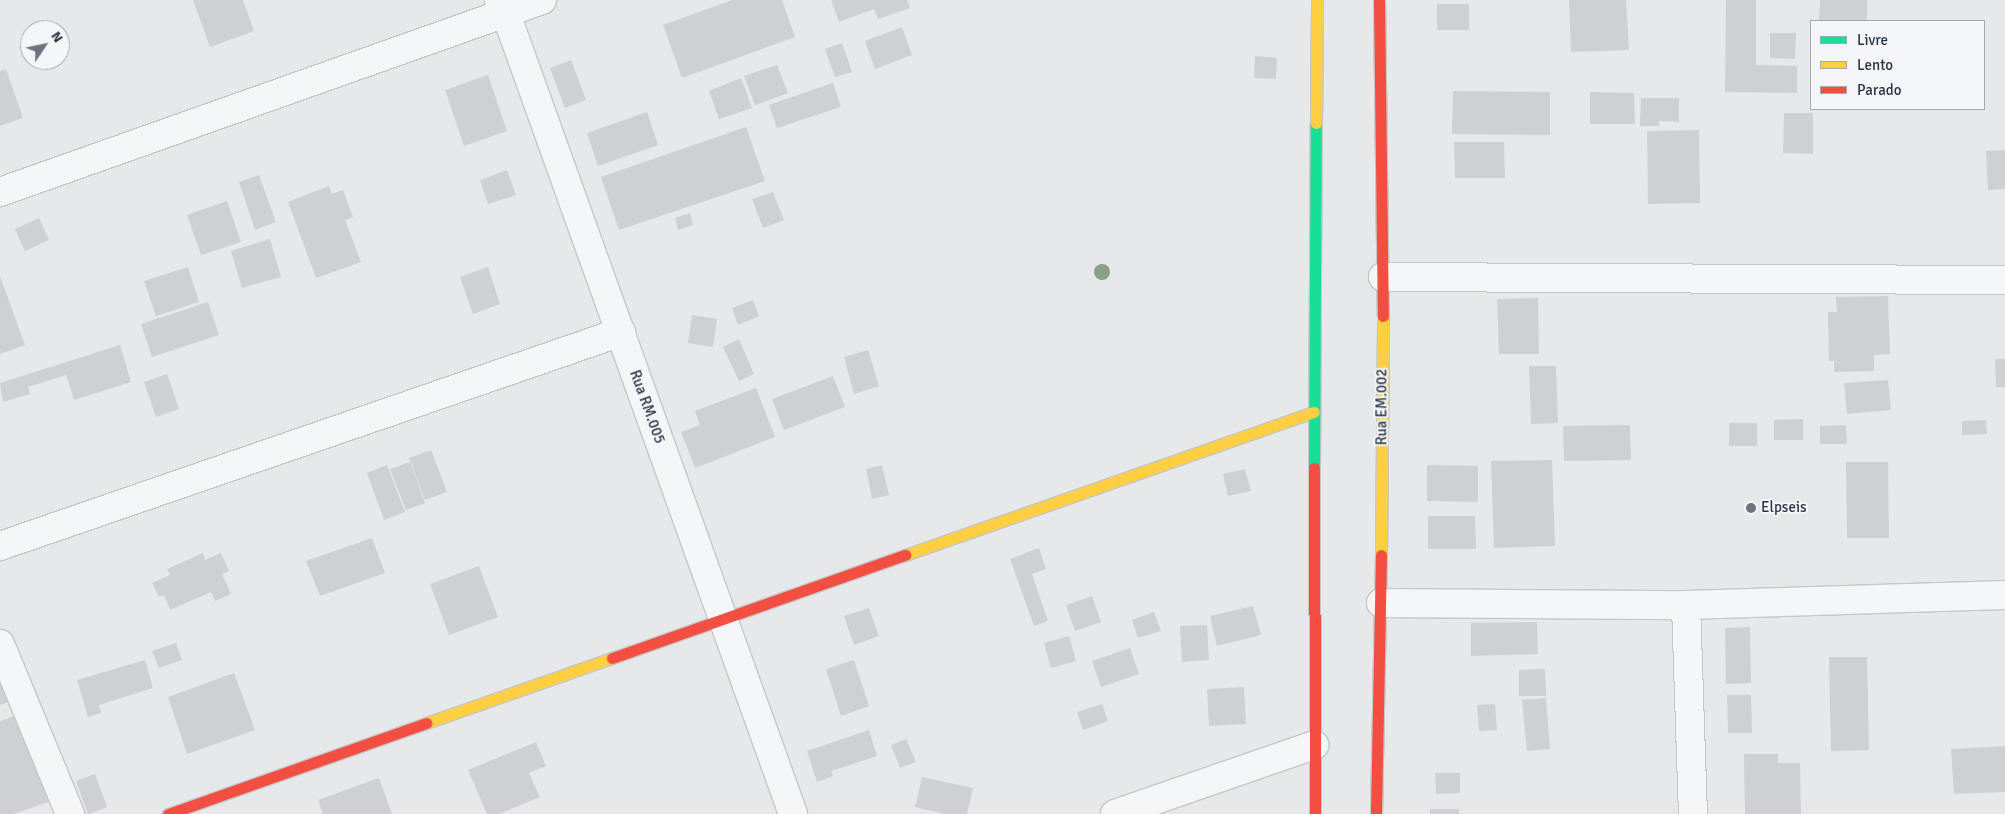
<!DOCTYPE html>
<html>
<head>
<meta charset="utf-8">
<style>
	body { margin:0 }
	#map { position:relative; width:2005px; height:814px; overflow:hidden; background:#e6e8ea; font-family:Signika,sans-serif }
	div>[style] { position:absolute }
	.building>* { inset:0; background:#ced0d3 }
	.roads { filter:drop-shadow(1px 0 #c4c6c8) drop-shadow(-1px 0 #c4c6c8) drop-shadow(0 1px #c4c6c8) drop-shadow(0 -1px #c4c6c8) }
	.street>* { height:28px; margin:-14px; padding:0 14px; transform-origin:14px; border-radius:14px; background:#f5f6f7 }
	.fast>* { height:11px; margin:-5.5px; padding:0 5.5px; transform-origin:5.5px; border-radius:5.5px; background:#16e098 }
	.slow>* { height:11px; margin:-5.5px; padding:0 5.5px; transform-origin:5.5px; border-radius:5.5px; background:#ffcf43 }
	.jam>* { height:11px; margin:-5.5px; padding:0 5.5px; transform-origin:5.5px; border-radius:5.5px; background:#f24e42 }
	.trees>* { width:16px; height:16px; margin:-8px; border-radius:50%; background:#8a9e88 }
	.dots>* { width:14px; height:14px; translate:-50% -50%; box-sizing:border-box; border:2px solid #f4f6f9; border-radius:50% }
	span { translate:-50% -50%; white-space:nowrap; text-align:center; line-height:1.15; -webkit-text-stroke:4px #f4f6f9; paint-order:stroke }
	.street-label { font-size:15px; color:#2b3445 }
	.poi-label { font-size:15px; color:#2b3445 }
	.left { translate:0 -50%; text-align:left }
	.legend { position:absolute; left:1810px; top:20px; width:175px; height:90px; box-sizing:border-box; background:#f4f6f9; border:1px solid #a4a8b1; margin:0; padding:6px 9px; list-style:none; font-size:15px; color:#2b3445 }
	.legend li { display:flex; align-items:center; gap:10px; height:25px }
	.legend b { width:25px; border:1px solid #a4a8b1 }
	.north { position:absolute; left:20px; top:20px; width:50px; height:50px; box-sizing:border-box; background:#f4f6f9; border:1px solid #a4a8b1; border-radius:50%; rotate:56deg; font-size:14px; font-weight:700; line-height:20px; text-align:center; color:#2b3445 }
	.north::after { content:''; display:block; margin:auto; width:18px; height:22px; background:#6c737f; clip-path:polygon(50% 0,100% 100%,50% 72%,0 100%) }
</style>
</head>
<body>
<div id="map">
	<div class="building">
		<div style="clip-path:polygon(193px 0,243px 0,254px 31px,210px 47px)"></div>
		<div style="clip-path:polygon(732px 0,782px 0,795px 37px,682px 78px,663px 25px)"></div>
		<div style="clip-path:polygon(831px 0,907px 0,910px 8px,878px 19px,874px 9px,839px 22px)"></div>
		<div style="clip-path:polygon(1569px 0,1626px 0,1629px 50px,1571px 52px)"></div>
		<div style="clip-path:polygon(1726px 0,1756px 0,1756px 65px,1797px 66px,1797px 93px,1725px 92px)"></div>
		<div style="clip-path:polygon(1820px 0,1867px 0,1867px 21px,1819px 21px)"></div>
		<div style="clip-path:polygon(1437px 4px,1469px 4px,1469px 30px,1437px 30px)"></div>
		<div style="clip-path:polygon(902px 27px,912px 55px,875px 69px,865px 41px)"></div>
		<div style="clip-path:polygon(1770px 33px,1796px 33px,1795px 59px,1770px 58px)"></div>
		<div style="clip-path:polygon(842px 43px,852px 72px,835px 77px,825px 49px)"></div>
		<div style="clip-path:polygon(1255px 56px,1277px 58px,1276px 79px,1254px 78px)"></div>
		<div style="clip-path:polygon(571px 60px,586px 100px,565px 108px,550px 68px)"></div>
		<div style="clip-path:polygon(777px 65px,788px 93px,755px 105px,744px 76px)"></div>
		<div style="clip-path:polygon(6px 69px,23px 118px,0 126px,0 71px)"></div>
		<div style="clip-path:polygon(488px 75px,507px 131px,464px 146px,445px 90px)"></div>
		<div style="clip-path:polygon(741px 78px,752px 108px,719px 119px,709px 91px)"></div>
		<div style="clip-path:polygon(833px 83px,841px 107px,777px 128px,769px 105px)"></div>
		<div style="clip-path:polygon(1453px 91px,1550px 92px,1550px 135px,1452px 134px)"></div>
		<div style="clip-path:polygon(1590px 92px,1634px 93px,1635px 124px,1590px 124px)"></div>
		<div style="clip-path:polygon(1641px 98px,1679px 98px,1679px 122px,1659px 121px,1659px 126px,1640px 126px)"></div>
		<div style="clip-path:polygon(647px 112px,658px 145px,598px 166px,587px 133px)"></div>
		<div style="clip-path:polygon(1784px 113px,1813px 113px,1813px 154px,1783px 153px)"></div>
		<div style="clip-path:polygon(746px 127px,765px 181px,619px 230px,601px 177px)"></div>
		<div style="clip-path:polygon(1699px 130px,1700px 203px,1648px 204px,1647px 131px)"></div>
		<div style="clip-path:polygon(1454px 142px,1504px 142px,1505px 178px,1455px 178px)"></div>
		<div style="clip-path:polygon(2005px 150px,2005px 189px,1988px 190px,1986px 151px)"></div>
		<div style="clip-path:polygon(507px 170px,516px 195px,488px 204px,480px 180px)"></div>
		<div style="clip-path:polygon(259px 175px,276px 222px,255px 230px,239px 182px)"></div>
		<div style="clip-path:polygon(329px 186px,332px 194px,343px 190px,353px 217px,345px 220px,361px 262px,316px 278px,288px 202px)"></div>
		<div style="clip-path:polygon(773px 192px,784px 220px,763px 228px,752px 199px)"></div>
		<div style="clip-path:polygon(227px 201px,241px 242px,201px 255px,187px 215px)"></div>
		<div style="clip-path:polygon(690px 213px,693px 225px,678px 230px,675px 218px)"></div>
		<div style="clip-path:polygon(39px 218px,49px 240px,25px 251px,15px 229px)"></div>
		<div style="clip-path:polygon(270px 239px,281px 277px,242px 288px,231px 251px)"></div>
		<div style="clip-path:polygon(188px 267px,199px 302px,156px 316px,144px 281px)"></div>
		<div style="clip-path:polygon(488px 267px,500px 304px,473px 314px,460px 277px)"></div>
		<div style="clip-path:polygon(0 276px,25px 345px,0 354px)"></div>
		<div style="clip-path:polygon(1888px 296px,1890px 354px,1874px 355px,1874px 371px,1834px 372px,1834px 361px,1829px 361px,1828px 312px,1837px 312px,1836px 297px)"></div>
		<div style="clip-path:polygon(1538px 298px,1539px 354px,1499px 354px,1497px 299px)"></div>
		<div style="clip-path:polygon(753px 300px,759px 316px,738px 325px,732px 308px)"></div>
		<div style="clip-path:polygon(208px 302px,219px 335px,152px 357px,141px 324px)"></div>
		<div style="clip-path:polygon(692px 315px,717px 319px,713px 347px,688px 343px)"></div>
		<div style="clip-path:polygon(739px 339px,754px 374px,739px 381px,723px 347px)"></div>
		<div style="clip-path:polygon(120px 345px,131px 382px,74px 400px,66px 375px,28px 387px,30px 394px,3px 402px,0 383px)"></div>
		<div style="clip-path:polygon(868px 350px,879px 386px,854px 394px,844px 357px)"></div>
		<div style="clip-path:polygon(1995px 359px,2005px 359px,2005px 387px,1996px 387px)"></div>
		<div style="clip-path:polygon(1529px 366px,1556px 366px,1558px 423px,1531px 424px)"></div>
		<div style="clip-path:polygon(167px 374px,179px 409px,156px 417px,144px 382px)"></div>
		<div style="clip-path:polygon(833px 376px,845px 407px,784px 430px,772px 399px)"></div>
		<div style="clip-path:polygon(1888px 380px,1891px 410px,1847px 414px,1844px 383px)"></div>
		<div style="clip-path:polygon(756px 388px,775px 437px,695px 468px,681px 432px,700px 425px,695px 411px)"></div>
		<div style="clip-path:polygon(1803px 419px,1803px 440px,1774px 440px,1774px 420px)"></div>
		<div style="clip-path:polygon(1986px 420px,1987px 434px,1962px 435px,1962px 421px)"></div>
		<div style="clip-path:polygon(1729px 423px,1757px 423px,1757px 446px,1729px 446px)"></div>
		<div style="clip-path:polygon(1630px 425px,1631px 460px,1564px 461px,1563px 426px)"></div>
		<div style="clip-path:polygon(1846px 425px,1847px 444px,1820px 444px,1820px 426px)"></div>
		<div style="clip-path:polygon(431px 450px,447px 492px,425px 500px,409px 458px)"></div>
		<div style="clip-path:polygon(1552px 460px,1555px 546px,1494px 548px,1491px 461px)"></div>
		<div style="clip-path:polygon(410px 462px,425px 503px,406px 510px,390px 469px)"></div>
		<div style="clip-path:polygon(1846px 462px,1888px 462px,1889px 538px,1847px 538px)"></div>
		<div style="clip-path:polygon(387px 465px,405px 512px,384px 520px,367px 473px)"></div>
		<div style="clip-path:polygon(882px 465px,889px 495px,872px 499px,866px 469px)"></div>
		<div style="clip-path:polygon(1427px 465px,1478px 466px,1478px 502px,1427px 501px)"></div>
		<div style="clip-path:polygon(1245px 469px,1251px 491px,1228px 496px,1223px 474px)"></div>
		<div style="clip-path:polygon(1428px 516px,1475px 516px,1476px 549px,1428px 549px)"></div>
		<div style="clip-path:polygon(372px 538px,385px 573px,320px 596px,306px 561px)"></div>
		<div style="clip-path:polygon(1039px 548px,1046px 569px,1032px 574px,1048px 621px,1034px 626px,1010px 559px)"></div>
		<div style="clip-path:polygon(203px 553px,205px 560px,221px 553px,229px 571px,222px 574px,231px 594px,215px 601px,211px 592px,170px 610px,164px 595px,159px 597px,152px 583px,170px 575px,167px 569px)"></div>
		<div style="clip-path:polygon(479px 566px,498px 617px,449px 635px,430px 584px)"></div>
		<div style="clip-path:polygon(1092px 596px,1101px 622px,1075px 631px,1066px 605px)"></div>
		<div style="clip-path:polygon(1253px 606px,1261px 635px,1217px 646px,1210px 616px)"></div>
		<div style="clip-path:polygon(869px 608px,879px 636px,854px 645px,844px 616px)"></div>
		<div style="clip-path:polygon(1154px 612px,1161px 631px,1138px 638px,1132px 620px)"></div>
		<div style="clip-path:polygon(1537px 622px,1538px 654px,1471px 656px,1471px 623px)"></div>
		<div style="clip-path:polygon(1207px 625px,1209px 660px,1182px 662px,1180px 626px)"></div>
		<div style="clip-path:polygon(1750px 627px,1751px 683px,1726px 684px,1725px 628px)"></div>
		<div style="clip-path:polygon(1069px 636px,1076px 661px,1051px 668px,1044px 643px)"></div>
		<div style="clip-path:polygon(176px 643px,182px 660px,159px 668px,152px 651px)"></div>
		<div style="clip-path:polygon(1130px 648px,1139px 674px,1101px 687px,1092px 661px)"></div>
		<div style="clip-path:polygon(1829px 657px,1867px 657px,1869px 750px,1831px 751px)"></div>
		<div style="clip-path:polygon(145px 660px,153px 688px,99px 705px,101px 713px,88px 717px,77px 680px)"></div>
		<div style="clip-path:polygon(854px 660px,869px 706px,841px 716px,826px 669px)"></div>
		<div style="clip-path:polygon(1545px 669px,1546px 696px,1519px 696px,1519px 670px)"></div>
		<div style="clip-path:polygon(234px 673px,255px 730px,187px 754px,168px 697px)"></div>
		<div style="clip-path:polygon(0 677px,9px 702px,0 705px)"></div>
		<div style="clip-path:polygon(1244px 687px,1246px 724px,1209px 726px,1207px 689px)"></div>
		<div style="clip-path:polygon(1727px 695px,1751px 695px,1752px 733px,1728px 733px)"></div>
		<div style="clip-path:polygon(1546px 698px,1550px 749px,1527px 751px,1522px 700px)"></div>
		<div style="clip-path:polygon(1102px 704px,1108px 721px,1083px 730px,1077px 712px)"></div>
		<div style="clip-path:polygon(1495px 704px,1497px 730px,1479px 731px,1477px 705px)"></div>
		<div style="clip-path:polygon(23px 713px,54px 800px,13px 814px,0 814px,0 721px)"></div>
		<div style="clip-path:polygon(869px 730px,877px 756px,831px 771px,833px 776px,817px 782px,807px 751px)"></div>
		<div style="clip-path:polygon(906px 739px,916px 762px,900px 768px,891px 745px)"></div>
		<div style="clip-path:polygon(536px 742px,546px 766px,529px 773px,540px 797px,499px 814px,487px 814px,468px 770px)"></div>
		<div style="clip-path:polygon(2005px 746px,2005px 792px,1954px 794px,1951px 749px)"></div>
		<div style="clip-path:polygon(1744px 754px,1778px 754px,1778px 763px,1800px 763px,1801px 814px,1745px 814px)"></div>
		<div style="clip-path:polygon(1435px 773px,1460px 773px,1460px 793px,1436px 794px)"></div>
		<div style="clip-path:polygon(95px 774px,107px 807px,88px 814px,76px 781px)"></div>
		<div style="clip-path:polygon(922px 777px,973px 788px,967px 814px,944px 814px,915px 807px)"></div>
		<div style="clip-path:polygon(379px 778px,392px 814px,323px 814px,318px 800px)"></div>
		<div style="clip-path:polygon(1430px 809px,1459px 809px,1459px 814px,1430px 814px)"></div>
	</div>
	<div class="roads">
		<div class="street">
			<div style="left:499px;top:0;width:16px;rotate:63deg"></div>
			<div style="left:506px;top:14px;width:850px;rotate:70.26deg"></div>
			<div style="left:0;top:192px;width:575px;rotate:-19.51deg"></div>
			<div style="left:1383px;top:277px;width:622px;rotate:0.28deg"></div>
			<div style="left:0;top:546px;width:657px;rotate:-19.01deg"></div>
			<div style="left:1381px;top:603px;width:305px;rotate:0.4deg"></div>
			<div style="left:1686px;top:605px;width:319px;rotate:-1.8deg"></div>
			<div style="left:1686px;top:605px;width:209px;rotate:88.1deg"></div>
			<div style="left:0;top:644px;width:184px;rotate:67.6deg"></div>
			<div style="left:1115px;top:814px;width:211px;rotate:-19.1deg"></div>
		</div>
		<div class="fast">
			<div style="left:1314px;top:468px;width:345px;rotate:-89.7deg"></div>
		</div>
		<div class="slow">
			<div style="left:1316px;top:123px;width:123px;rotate:-89.5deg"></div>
			<div style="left:905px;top:555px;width:433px;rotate:-19.3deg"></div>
			<div style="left:1381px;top:555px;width:239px;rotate:-89.5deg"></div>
			<div style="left:426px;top:723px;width:197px;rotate:-19.3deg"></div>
		</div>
		<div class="jam">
			<div style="left:1379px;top:0;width:316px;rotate:89.3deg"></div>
			<div style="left:1314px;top:468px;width:346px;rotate:89.8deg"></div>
			<div style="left:612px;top:658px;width:311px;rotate:-19.4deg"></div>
			<div style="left:168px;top:814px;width:274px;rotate:-19.4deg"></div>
			<div style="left:1376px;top:814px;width:259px;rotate:-88.9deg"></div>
		</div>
	</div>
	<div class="trees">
		<div style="left:1102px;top:272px"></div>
	</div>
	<div class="dots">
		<div style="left:1751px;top:508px;background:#6c737f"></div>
	</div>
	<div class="street-label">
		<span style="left:647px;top:407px;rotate:70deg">Rua RM.005</span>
		<span style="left:1382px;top:407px;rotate:-90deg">Rua EM.002</span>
	</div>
	<div class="poi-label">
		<span class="left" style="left:1761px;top:508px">Elpseis</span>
	</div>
	<ul class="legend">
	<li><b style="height:6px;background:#16e098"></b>Livre</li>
	<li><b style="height:6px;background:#ffcf43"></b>Lento</li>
	<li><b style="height:6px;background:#f24e42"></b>Parado</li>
	</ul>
	<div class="north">N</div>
</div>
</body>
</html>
